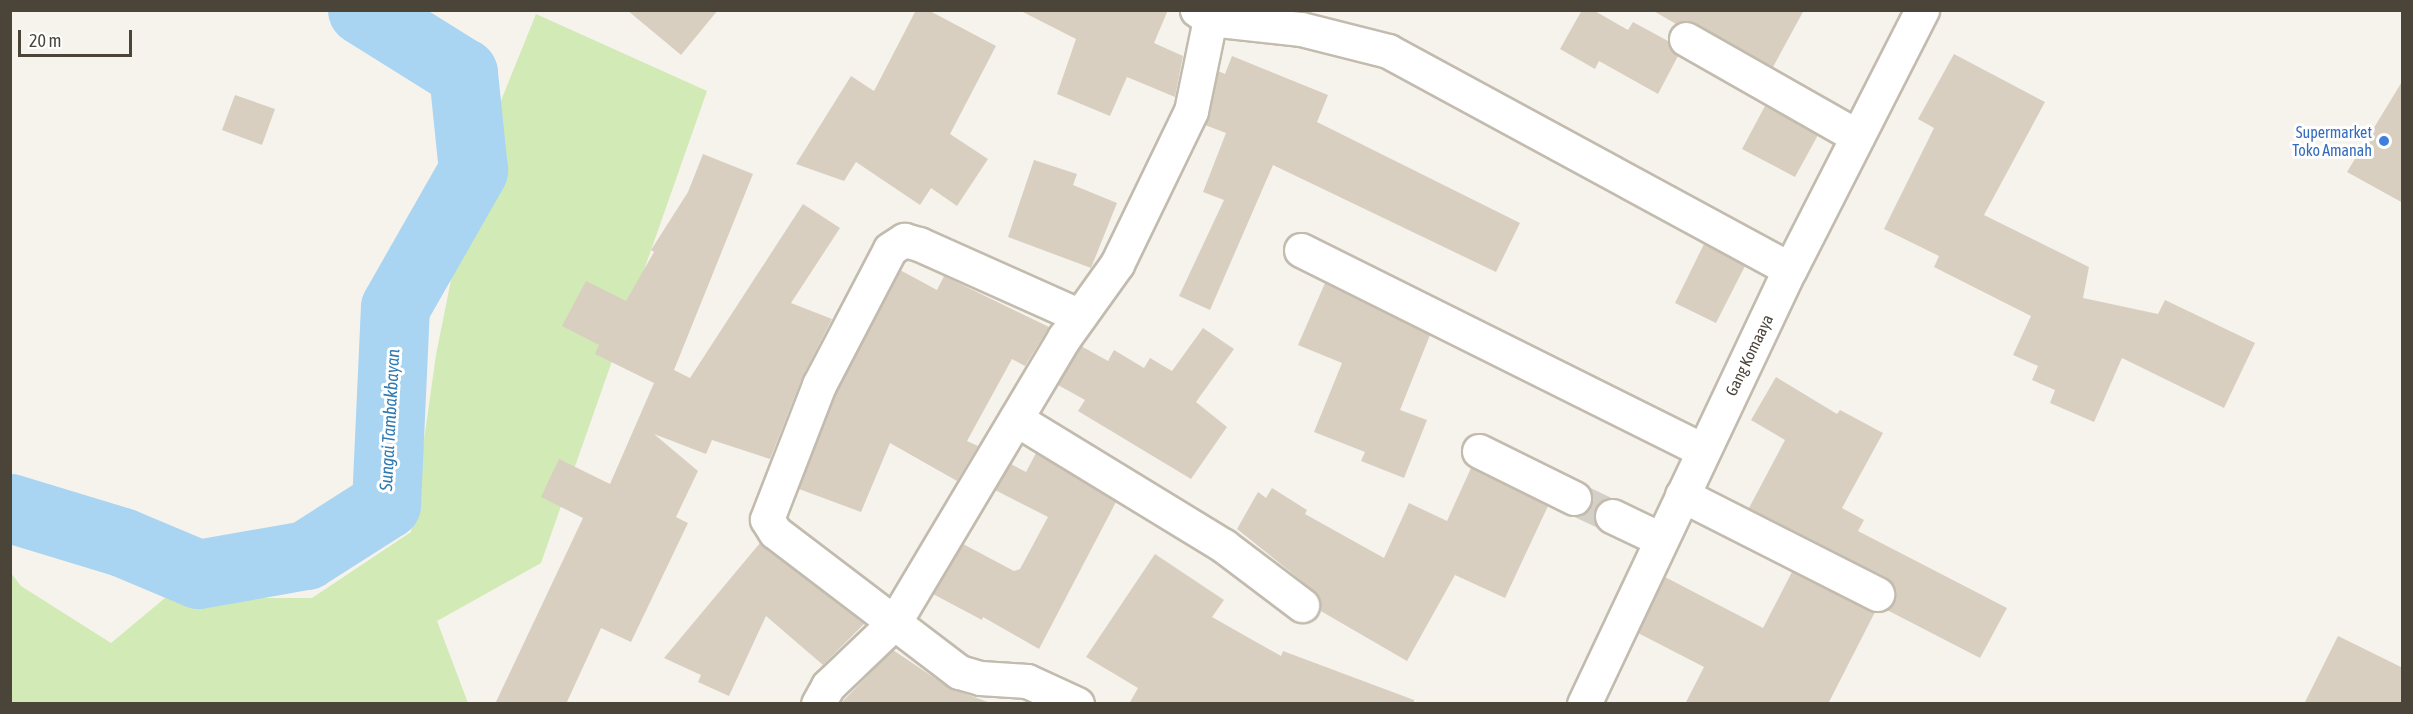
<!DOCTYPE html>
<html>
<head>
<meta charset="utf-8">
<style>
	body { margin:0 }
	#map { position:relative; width:2413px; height:714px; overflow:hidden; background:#f6f3ec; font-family:"Asap Condensed",sans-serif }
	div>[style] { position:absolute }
	.green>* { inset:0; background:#d2eab5 }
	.river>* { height:69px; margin:-34.5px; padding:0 34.5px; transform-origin:34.5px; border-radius:34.5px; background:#a9d4f2 }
	.building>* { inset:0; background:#d8cfc1 }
	.minor-tunnel>* { height:33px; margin-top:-16.5px; transform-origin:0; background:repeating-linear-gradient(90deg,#d4d0c8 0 33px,transparent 0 49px) }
	.roads { filter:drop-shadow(2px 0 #c2bbae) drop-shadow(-2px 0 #c2bbae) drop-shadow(0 2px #c2bbae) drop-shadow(0 -2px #c2bbae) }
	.minor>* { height:33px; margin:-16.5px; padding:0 16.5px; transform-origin:16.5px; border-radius:16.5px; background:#fff }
	.dots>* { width:16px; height:16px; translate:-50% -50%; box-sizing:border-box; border:3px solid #fff; border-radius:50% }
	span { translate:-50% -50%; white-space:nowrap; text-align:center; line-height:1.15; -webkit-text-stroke:6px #fff; paint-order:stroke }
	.shop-label { font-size:16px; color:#366cbe }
	.right { translate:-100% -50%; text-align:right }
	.street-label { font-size:16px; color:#4b4439 }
	.water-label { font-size:18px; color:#2e7ab2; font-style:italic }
	.frame { position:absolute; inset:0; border:12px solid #4b4439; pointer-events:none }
	.scale { position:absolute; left:18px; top:30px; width:114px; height:27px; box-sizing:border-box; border:3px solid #4b4439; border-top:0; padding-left:8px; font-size:18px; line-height:21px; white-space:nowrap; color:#4b4439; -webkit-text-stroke:4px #fff; paint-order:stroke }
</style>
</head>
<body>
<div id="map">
	<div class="green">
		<div style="clip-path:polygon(536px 14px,707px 91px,541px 563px,437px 621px,468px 703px,11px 703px,10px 572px,21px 586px,111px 643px,165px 598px,312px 598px,411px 532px,436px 355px,473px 170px)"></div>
	</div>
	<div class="river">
		<div style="left:10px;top:508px;width:117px;rotate:16.9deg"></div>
		<div style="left:122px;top:542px;width:82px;rotate:22.8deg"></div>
		<div style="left:198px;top:574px;width:110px;rotate:-10deg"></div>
		<div style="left:306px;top:555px;width:95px;rotate:-32.5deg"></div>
		<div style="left:386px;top:504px;width:197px;rotate:-87.4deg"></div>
		<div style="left:395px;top:307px;width:158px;rotate:-60.3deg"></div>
		<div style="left:473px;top:170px;width:98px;rotate:-95.9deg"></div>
		<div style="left:463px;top:73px;width:119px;rotate:-148deg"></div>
	</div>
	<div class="building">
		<div style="clip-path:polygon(627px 10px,718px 10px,681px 55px)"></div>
		<div style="clip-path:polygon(916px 10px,928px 10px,996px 46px,950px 134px,988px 159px,957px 206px,931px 188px,920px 205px,856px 162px,844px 181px,796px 164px,851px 76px,874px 91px)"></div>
		<div style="clip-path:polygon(1019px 10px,1168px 10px,1154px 43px,1183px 56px,1175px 97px,1127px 77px,1110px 116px,1057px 94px,1076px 39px)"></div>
		<div style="clip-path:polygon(1582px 10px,1593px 10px,1628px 30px,1633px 22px,1668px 41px,1678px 56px,1658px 94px,1599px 61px,1595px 69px,1560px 49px)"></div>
		<div style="clip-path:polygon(1652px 10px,1804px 10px,1773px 67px,1695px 23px,1676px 24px)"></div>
		<div style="clip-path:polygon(1954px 54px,2045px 102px,1984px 215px,2089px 267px,2083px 298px,2158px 314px,2165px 300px,2255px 343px,2224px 408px,2122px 358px,2094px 422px,2050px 403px,2055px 390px,2032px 380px,2038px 366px,2013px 355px,2031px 316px,1934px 267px,1939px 256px,1884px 229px,1934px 128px,1918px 119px)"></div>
		<div style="clip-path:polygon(1232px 56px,1328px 95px,1317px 122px,1520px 223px,1496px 272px,1273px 165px,1210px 310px,1179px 296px,1224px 200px,1203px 192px,1226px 133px,1205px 125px,1218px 71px,1225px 74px)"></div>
		<div style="clip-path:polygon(2403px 80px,2403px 203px,2347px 172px)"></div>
		<div style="clip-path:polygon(235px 95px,275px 109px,262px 145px,222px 130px)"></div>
		<div style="clip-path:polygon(1765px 106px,1818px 135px,1795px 177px,1742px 149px)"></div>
		<div style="clip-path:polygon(703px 154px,753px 174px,674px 370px,690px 378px,803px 204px,840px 228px,791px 303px,832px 319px,802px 378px,770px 459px,712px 440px,706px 454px,654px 434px,698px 471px,676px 517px,688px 523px,631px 642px,601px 628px,566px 704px,495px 704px,583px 518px,541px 497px,559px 459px,610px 484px,654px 383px,595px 354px,599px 345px,562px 326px,586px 281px,626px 301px,654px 252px,651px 250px,688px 192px)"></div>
		<div style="clip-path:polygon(1034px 160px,1077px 174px,1073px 185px,1117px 203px,1091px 268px,1008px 237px)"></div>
		<div style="clip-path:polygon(1704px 244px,1745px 266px,1716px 323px,1675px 303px)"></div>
		<div style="clip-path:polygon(900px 270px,937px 290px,944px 276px,1049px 327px,1025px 366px,1012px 359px,967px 441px,978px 446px,957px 481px,890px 443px,861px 512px,799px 489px,836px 393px)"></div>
		<div style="clip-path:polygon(1325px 283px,1430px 335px,1400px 410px,1427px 420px,1404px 478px,1361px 461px,1365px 452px,1314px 432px,1342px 363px,1298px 345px)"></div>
		<div style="clip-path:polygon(1203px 328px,1234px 349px,1196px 402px,1227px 427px,1191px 479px,1078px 411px,1085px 400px,1058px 385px,1081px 346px,1108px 361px,1114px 350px,1144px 368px,1150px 358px,1172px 371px)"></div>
		<div style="clip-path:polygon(1776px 377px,1837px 414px,1840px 410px,1883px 433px,1842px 508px,1864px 520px,1858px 531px,2007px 608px,1980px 658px,1887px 610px,1896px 594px,1885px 577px,1749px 508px,1785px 440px,1751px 420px)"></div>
		<div style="clip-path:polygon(1036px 453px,1116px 502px,1039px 649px,983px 617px,982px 620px,933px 594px,963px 544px,1014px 571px,1020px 569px,1048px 517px,995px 490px,1011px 464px,1026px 472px)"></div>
		<div style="clip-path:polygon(1471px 468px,1548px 506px,1505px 598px,1455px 575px,1407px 661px,1319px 610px,1319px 598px,1313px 590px,1237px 529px,1258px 492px,1266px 498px,1272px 488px,1307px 510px,1305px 514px,1384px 558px,1409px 503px,1447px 521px)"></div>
		<div style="clip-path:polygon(760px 543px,864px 624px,823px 665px,766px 616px,729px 696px,698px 682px,701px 675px,664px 658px)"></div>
		<div style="clip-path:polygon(1155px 554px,1224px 600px,1212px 617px,1281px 656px,1283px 651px,1414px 700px,1414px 704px,1129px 704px,1138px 688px,1086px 657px)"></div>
		<div style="clip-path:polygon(1792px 572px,1875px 612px,1828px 704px,1685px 704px,1704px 667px,1638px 633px,1665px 577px,1763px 628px)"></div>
		<div style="clip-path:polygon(2338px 636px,2403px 668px,2403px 704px,2304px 704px)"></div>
		<div style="clip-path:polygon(893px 650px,948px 687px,993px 704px,840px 704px)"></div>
	</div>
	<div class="minor-tunnel">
		<div style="left:1574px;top:498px;width:42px;rotate:25.3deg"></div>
	</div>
	<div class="roads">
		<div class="minor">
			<div style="left:1214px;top:10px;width:10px;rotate:114deg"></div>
			<div style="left:1210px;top:19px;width:92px;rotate:6.3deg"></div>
			<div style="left:1301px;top:29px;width:90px;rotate:14.2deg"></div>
			<div style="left:1388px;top:51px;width:457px;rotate:28.5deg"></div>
			<div style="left:1686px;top:39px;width:197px;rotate:29.6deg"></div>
			<div style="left:1301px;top:250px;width:449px;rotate:26.5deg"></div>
			<div style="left:1016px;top:419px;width:244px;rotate:31.4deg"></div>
			<div style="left:1224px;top:546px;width:98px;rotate:37.1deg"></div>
			<div style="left:1479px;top:451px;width:106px;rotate:26.3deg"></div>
			<div style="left:1682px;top:495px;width:219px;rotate:26.9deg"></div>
			<div style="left:1612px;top:516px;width:53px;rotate:25.6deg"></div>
			<div style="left:818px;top:704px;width:21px;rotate:-61deg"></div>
			<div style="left:828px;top:686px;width:91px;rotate:-43.7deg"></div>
			<div style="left:894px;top:623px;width:332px;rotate:-59.2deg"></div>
			<div style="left:1064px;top:338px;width:91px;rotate:-54.4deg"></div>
			<div style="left:1117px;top:264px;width:170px;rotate:-64.2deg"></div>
			<div style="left:1191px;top:111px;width:94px;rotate:-78.3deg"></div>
			<div style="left:1210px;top:19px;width:16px;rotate:-145deg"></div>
			<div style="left:1077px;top:704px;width:55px;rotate:-155.3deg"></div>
			<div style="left:1027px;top:681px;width:47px;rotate:-176.3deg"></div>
			<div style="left:980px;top:678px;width:22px;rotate:-164deg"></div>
			<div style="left:959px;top:672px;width:231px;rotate:-142.7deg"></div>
			<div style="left:775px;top:532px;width:15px;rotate:-122deg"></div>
			<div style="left:767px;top:519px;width:144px;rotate:-68.8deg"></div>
			<div style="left:819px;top:385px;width:153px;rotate:-62.4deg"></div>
			<div style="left:890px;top:249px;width:17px;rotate:-33deg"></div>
			<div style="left:904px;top:240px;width:16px;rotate:15deg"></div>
			<div style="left:919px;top:244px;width:176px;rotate:24.1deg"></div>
			<div style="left:1584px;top:704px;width:481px;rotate:-64.7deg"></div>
			<div style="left:1790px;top:269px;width:291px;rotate:-63deg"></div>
		</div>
	</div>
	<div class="dots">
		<div style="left:2384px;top:141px;background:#3f7fe0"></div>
	</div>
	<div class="shop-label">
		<span class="right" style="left:2372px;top:141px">Supermarket<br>Toko Amanah</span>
	</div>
	<div class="street-label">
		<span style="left:1749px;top:355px;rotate:-64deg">Gang Komaaya</span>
	</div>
	<div class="water-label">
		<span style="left:390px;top:420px;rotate:-87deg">Sungai Tambakbayan</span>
	</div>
	<div class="frame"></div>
	<div class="scale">20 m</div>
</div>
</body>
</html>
